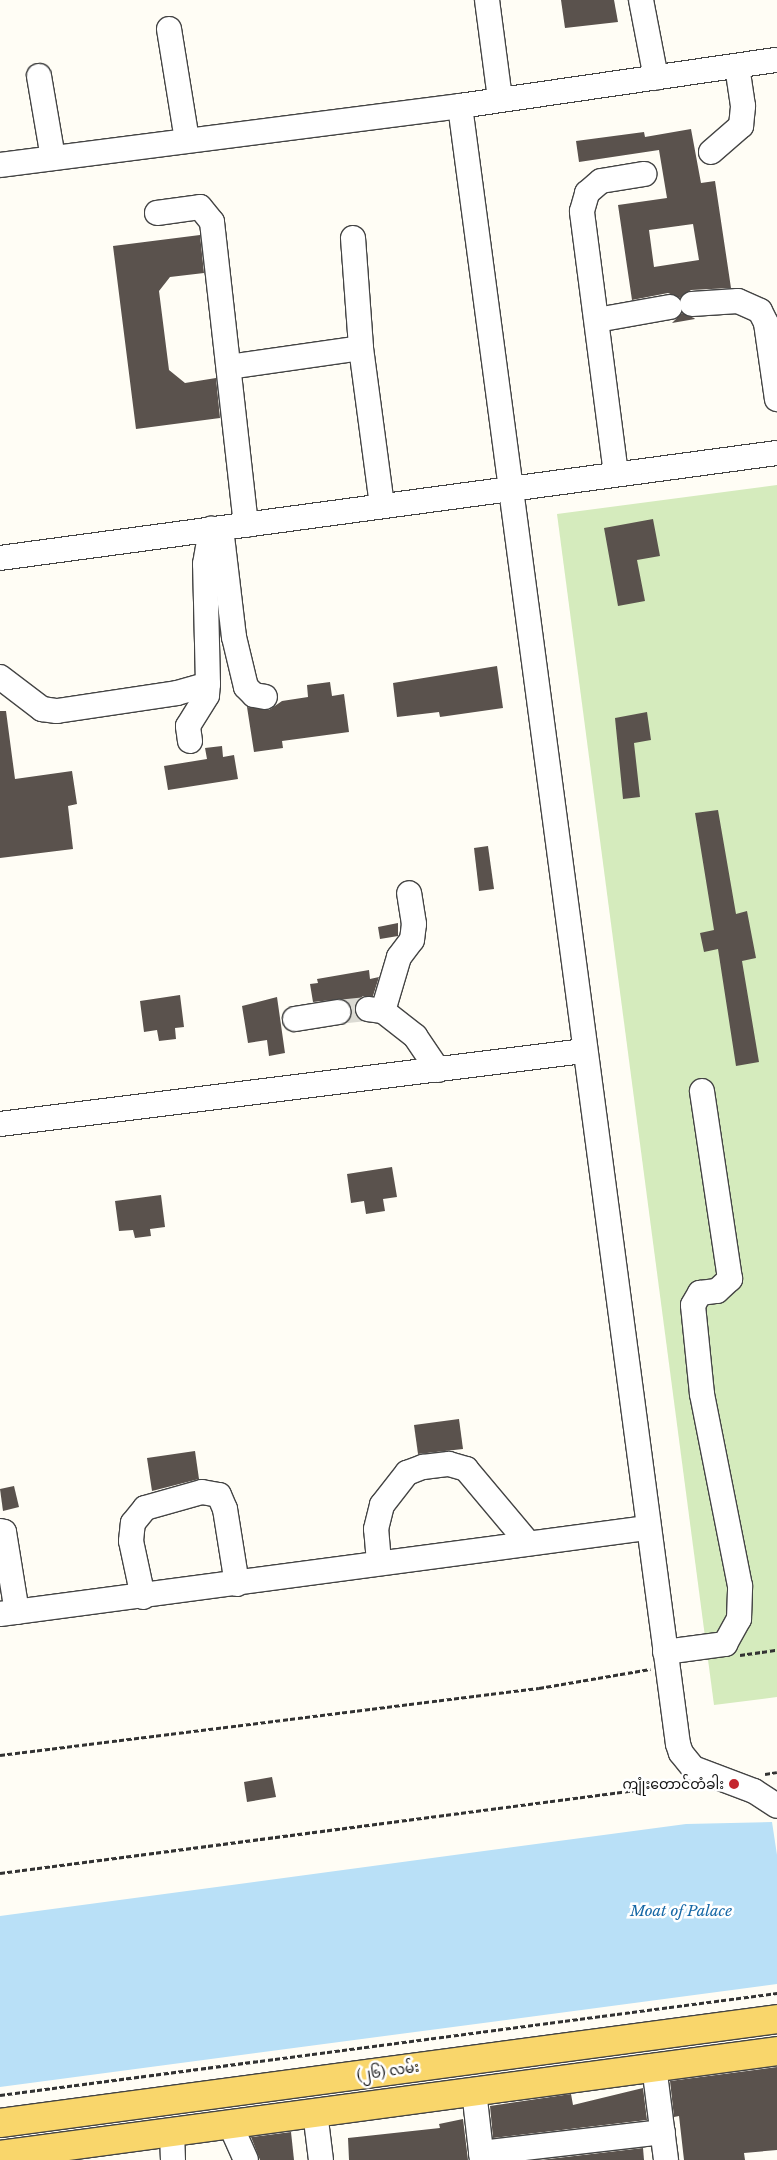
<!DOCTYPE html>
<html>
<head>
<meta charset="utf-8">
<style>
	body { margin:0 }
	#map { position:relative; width:777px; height:2160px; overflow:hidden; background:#fffdf5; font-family:"Libre Baskerville","Noto Sans Myanmar",serif }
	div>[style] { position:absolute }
	.green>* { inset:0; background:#d5ebbd }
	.water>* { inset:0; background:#b9e0f7 }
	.building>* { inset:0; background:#5a524d }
	.minor-tunnel>* { height:24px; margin-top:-12px; transform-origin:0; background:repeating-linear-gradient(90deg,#dbdad3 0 24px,transparent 0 36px) }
	.path>* { height:3px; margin-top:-1.5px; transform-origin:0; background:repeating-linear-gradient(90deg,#333 0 5px,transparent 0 7.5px) }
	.roads { filter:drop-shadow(1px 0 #444) drop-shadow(-1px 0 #444) drop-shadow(0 1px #444) drop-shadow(0 -1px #444) }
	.minor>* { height:24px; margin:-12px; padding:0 12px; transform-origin:12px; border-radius:12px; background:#fff }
	.major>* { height:28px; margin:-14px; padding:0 14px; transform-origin:14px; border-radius:14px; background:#f9d66b }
	.dots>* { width:14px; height:14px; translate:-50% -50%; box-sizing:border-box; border:2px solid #fff; border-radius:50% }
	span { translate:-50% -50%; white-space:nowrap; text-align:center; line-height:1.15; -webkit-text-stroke:5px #fff; paint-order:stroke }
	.poi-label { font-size:14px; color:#111 }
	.right { translate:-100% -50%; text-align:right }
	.street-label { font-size:14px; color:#111 }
	.water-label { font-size:15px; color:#1768a6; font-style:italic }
</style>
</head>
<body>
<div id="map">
	<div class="green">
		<div style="clip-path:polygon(777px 485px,777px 1697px,714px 1705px,557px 514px)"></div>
	</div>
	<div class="water">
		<div style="clip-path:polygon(772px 1822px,777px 1855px,777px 1984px,0 2087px,0 1916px,686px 1824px)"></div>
	</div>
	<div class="building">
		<div style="clip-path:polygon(561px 0,614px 0,618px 22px,565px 28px)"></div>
		<div style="clip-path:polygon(evenodd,691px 129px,701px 183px,715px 181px,731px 288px,691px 290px,680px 298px,668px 293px,632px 300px,618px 205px,667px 198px,659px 150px,579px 162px,576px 141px,644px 132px,645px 137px,691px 129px,693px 224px,699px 260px,654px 267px,649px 230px,693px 224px)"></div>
		<div style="clip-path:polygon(200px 235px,204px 273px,170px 277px,159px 291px,169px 370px,185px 383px,216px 378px,220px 418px,136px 429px,113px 246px)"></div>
		<div style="clip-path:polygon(682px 313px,694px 318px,695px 319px,672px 323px)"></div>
		<div style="clip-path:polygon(653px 519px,660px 556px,637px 560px,645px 601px,618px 606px,604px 528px)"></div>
		<div style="clip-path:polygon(497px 666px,503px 708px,440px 717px,439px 712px,397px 717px,393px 683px)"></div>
		<div style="clip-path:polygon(330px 682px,332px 696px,344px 694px,349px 732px,282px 741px,283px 748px,254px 752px,247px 707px,269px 710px,282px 701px,308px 697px,307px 685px)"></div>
		<div style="clip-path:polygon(0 711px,6px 711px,15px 779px,72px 771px,77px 804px,68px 806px,73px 849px,0 858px)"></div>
		<div style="clip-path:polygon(647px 712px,651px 740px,634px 743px,640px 797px,623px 799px,615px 718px)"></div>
		<div style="clip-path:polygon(222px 746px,223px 757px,234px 755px,238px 779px,168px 790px,164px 766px,207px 759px,205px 748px)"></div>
		<div style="clip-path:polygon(718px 810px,736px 914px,747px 911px,756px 958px,742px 961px,759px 1062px,736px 1066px,718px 949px,704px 952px,700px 933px,714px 930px,695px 813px)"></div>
		<div style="clip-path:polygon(488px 846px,494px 889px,479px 891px,474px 848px)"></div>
		<div style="clip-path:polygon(398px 923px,398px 936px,380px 939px,378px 927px)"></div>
		<div style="clip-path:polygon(369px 970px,370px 979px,379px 977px,373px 996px,363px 996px,357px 1001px,354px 1008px,358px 1018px,349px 1020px,351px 1009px,342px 999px,313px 1002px,310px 984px,318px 983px,317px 979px)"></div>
		<div style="clip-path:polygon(180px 995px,184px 1027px,175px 1028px,176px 1039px,159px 1041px,157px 1030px,144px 1032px,140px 1001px)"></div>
		<div style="clip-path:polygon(277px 997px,285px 1053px,269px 1056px,267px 1040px,248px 1043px,242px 1006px)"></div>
		<div style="clip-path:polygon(392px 1167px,397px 1197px,383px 1199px,385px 1211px,366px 1214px,364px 1201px,351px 1203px,347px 1174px)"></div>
		<div style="clip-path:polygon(161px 1195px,165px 1227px,150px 1229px,151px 1236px,135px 1238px,133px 1230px,119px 1231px,115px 1201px)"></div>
		<div style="clip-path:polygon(459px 1419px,463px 1449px,418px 1454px,414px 1425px)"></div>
		<div style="clip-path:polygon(195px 1451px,199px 1479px,152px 1491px,147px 1458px)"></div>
		<div style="clip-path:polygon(14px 1486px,19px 1507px,3px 1511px,0 1489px)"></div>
		<div style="clip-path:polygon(272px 1777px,276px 1797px,247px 1802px,244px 1782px)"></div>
		<div style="clip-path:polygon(777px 2067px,777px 2150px,744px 2153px,745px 2160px,684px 2160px,679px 2116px,674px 2117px,670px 2081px)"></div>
		<div style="clip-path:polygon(643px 2088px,647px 2120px,493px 2138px,490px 2106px,571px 2094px,573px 2105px)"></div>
		<div style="clip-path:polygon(463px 2119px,468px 2160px,349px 2160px,348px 2138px,440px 2128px,439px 2124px)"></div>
		<div style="clip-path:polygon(291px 2132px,294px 2160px,260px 2160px,251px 2137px)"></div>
		<div style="clip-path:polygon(643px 2148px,644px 2160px,540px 2160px)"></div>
	</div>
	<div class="minor-tunnel">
		<div style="left:338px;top:1012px;width:30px;rotate:-6deg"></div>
	</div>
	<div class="path">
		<div style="left:740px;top:1655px;width:37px;rotate:-8deg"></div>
		<div style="left:0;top:1755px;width:543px;rotate:-7.09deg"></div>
		<div style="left:539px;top:1688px;width:113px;rotate:-9.7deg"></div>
		<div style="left:765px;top:1774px;width:12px;rotate:-9deg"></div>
		<div style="left:0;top:1873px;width:688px;rotate:-7.43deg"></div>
		<div style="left:0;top:2095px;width:784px;rotate:-7.48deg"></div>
	</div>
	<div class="roads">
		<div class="minor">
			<div style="left:487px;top:0;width:100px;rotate:82.5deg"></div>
			<div style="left:641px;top:0;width:79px;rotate:79.1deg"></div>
			<div style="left:169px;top:29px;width:112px;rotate:80.8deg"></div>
			<div style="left:39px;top:76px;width:83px;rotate:80.3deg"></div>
			<div style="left:460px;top:106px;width:1652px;rotate:82.42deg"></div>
			<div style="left:678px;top:1744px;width:9px;rotate:72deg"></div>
			<div style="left:681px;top:1753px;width:19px;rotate:51deg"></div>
			<div style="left:693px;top:1768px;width:65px;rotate:20.7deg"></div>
			<div style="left:754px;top:1791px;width:27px;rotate:33deg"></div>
			<div style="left:711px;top:152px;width:40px;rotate:-41deg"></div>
			<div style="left:741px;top:126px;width:20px;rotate:-84deg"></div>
			<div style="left:743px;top:106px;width:40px;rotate:-98.5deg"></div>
			<div style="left:0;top:165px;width:464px;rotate:-7.3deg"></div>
			<div style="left:460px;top:106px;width:320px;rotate:-8.3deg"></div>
			<div style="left:157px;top:213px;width:43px;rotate:-7.9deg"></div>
			<div style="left:200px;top:207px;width:19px;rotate:51deg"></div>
			<div style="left:212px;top:222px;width:305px;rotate:83.6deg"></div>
			<div style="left:353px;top:238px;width:110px;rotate:85.8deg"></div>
			<div style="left:361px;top:348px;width:159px;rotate:82.4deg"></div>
			<div style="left:692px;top:304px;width:46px;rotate:-3.7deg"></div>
			<div style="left:738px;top:301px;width:24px;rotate:24deg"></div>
			<div style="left:760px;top:311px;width:13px;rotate:63deg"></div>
			<div style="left:766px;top:323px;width:77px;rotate:81.8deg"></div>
			<div style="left:597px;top:320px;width:74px;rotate:-10.1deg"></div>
			<div style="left:229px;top:367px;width:133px;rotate:-8.2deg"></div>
			<div style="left:616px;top:474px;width:265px;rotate:-97.4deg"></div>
			<div style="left:582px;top:211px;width:19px;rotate:-74deg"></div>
			<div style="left:587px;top:193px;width:18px;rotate:-41deg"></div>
			<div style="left:601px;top:181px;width:44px;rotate:-9.2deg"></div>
			<div style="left:221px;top:528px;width:110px;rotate:83.2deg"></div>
			<div style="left:234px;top:637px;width:51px;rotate:76.5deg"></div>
			<div style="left:246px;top:687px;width:11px;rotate:45deg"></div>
			<div style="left:254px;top:695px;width:11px;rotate:10deg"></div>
			<div style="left:0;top:558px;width:784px;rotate:-7.7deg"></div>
			<div style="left:0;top:677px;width:53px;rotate:37.3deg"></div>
			<div style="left:42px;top:709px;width:15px;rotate:8deg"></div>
			<div style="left:57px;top:711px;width:121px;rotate:-8.5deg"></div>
			<div style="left:177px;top:693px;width:32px;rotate:-16deg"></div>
			<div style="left:208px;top:684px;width:120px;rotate:-91.4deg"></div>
			<div style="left:205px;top:564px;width:36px;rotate:-80deg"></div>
			<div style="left:190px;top:741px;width:15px;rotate:-98deg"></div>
			<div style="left:188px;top:726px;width:36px;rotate:-58deg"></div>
			<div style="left:207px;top:695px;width:11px;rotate:-85deg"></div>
			<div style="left:368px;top:1009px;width:15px;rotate:8deg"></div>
			<div style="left:383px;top:1011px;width:41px;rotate:38deg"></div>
			<div style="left:415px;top:1036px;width:41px;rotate:55.9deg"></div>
			<div style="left:383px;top:1011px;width:56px;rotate:-73.5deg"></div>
			<div style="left:399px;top:957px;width:21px;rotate:-53deg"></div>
			<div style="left:412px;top:940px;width:16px;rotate:-83deg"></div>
			<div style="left:414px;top:924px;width:31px;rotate:-99deg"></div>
			<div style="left:295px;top:1019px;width:44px;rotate:-9.2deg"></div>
			<div style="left:0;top:1124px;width:589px;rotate:-7.13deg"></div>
			<div style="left:0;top:1531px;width:4px;rotate:14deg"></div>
			<div style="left:4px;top:1532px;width:81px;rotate:80.8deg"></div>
			<div style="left:379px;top:1562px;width:33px;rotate:-95deg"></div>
			<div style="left:376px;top:1529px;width:25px;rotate:-76deg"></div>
			<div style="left:382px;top:1505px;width:41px;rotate:-52deg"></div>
			<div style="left:407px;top:1473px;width:17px;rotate:-21deg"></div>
			<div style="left:423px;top:1467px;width:26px;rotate:-7deg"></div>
			<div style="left:449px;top:1464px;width:18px;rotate:16deg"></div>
			<div style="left:466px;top:1469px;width:97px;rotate:50deg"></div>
			<div style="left:143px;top:1597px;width:57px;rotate:-102.1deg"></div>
			<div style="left:131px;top:1541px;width:18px;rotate:-84deg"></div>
			<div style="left:133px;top:1523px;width:19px;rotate:-51deg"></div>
			<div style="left:145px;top:1508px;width:59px;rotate:-15.7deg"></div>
			<div style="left:202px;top:1492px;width:17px;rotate:10deg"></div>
			<div style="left:219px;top:1495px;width:15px;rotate:67deg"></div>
			<div style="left:225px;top:1509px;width:76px;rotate:80.9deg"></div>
			<div style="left:0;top:1614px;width:653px;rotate:-7.57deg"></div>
			<div style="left:665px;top:1652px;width:61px;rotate:-7.6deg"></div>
			<div style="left:725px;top:1644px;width:29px;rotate:-61deg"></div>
			<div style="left:739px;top:1619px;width:33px;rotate:-88deg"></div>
			<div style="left:740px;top:1586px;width:196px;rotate:-101.2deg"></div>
			<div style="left:702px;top:1394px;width:89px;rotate:-95.8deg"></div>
			<div style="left:693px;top:1305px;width:14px;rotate:-60deg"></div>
			<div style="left:700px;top:1293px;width:17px;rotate:-7deg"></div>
			<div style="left:717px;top:1291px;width:18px;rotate:-43deg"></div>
			<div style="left:730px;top:1279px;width:190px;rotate:-98.5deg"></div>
			<div style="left:654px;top:2066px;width:95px;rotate:82.7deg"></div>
			<div style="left:474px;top:2091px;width:69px;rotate:83.4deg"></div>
			<div style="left:315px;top:2112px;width:48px;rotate:82.9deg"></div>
			<div style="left:230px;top:2124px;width:39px;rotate:66deg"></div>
			<div style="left:172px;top:2132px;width:28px;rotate:88deg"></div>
			<div style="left:481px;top:2153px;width:183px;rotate:-6.6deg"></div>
		</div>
		<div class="major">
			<div style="left:0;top:2123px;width:784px;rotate:-7.62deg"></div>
			<div style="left:0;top:2155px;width:784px;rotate:-7.62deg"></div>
		</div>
	</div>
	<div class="dots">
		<div style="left:734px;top:1784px;background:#c4262e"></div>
	</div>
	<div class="poi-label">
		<span class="right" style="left:724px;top:1784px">ကျုံးတောင်တံခါး</span>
	</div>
	<div class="street-label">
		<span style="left:388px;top:2071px;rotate:-8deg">(၂၆) လမ်း</span>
	</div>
	<div class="water-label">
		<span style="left:681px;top:1911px">Moat of Palace</span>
	</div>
</div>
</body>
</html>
